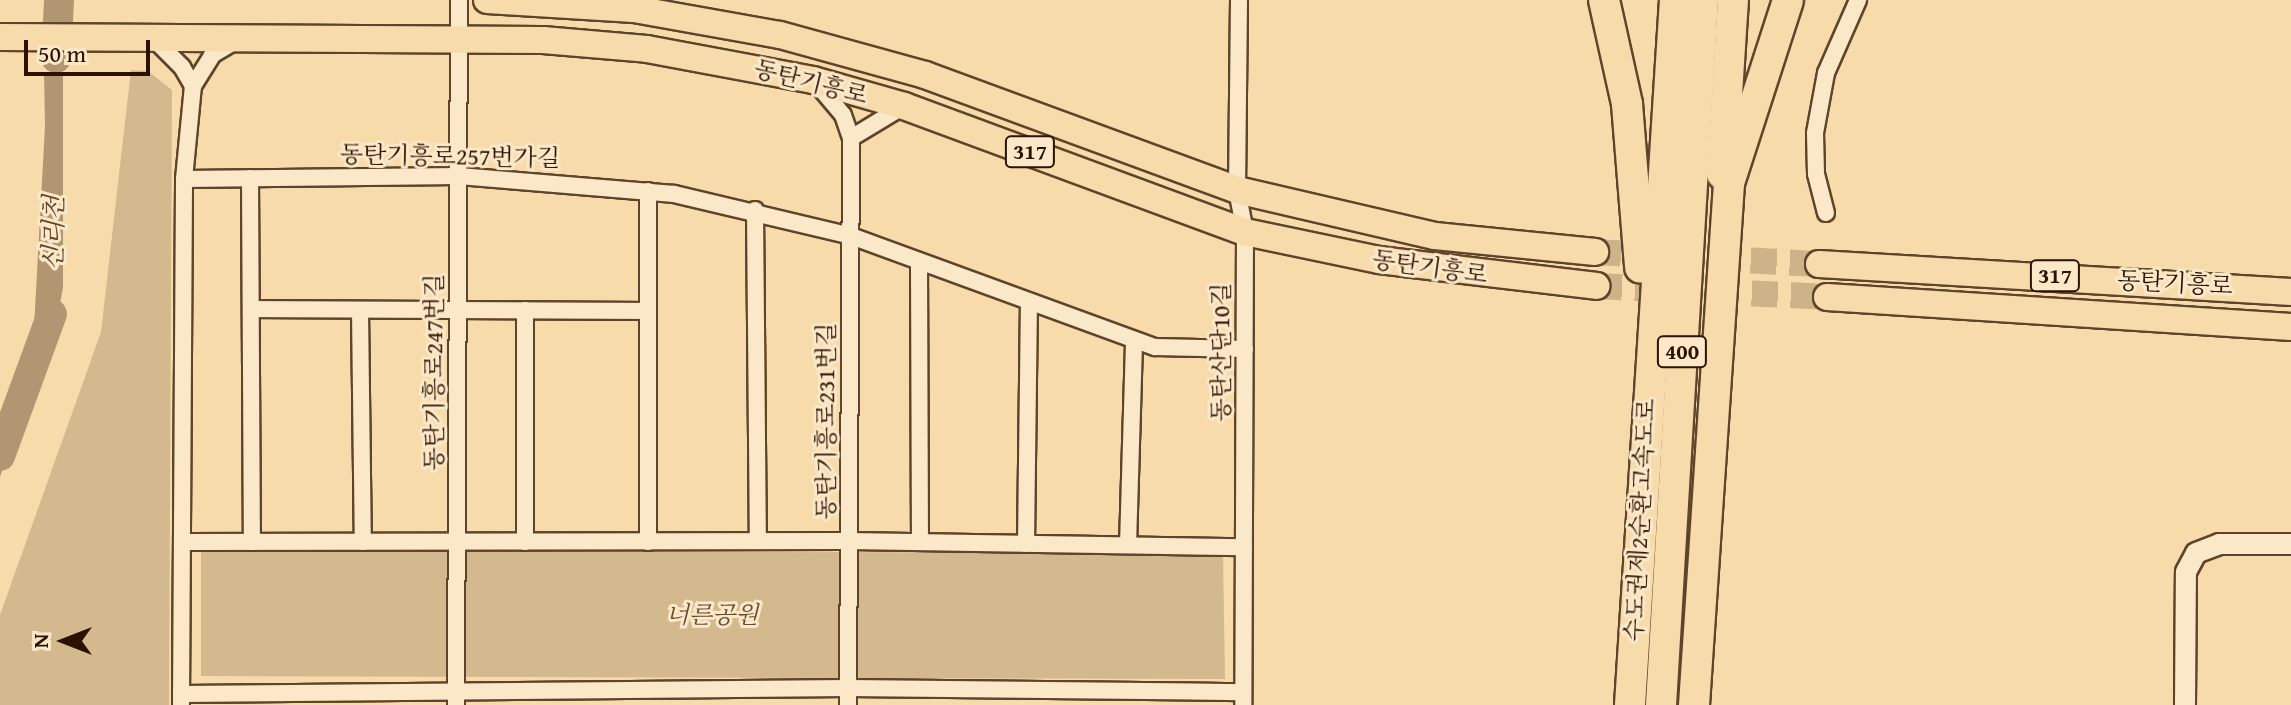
<!DOCTYPE html>
<html>
<head>
<meta charset="utf-8">
<style>
	body { margin:0 }
	#map { position:relative; width:2291px; height:705px; overflow:hidden; background:#f7dbab; font-family:"Gentium Book Plus","Noto Serif KR",serif }
	div>[style] { position:absolute }
	.green>* { inset:0; background:#d4b98e }
	.water>* { inset:0; background:#b29671 }
	.pier>* { inset:0; background:#f7dbab }
	.river>* { height:30px; margin:-15px; padding:0 15px; transform-origin:15px; border-radius:15px; background:#b29671 }
	.primary-tunnel>* { height:26px; margin-top:-13px; transform-origin:0; background:repeating-linear-gradient(90deg,#ceb389 0 26px,transparent 0 39px) }
	.roads { filter:drop-shadow(2px 0 #5f442c) drop-shadow(-2px 0 #5f442c) drop-shadow(0 2px #5f442c) drop-shadow(0 -2px #5f442c) }
	.minor>* { height:16px; margin:-8px; padding:0 8px; transform-origin:8px; border-radius:8px; background:#fae8c8 }
	.tertiary>* { height:20px; margin:-10px; padding:0 10px; transform-origin:10px; border-radius:10px; background:#fae8c8 }
	.primary>* { height:26px; margin:-13px; padding:0 13px; transform-origin:13px; border-radius:13px; background:#f7dbab }
	.motorway>* { height:30px; margin:-15px; padding:0 15px; transform-origin:15px; border-radius:15px; background:#f7dbab }
	span { translate:-50% -50%; white-space:nowrap; text-align:center; line-height:1.15; -webkit-text-stroke:6px #fae8c8; paint-order:stroke }
	.shield-label span { padding:2px 6px; background:#fae8c8; border:2px solid; border-radius:6px; -webkit-text-stroke-width:0 }
	.shield-label { font-size:22px; color:#2c1101; font-weight:700 }
	.street-label { font-size:24px; color:#2c1101 }
	.park-label { font-size:24px; color:#674c32; font-style:italic }
	.water-label { font-size:26px; color:#62462e; font-style:italic }
	.north { position:absolute; left:24px; top:601px; width:80px; height:80px; -webkit-text-stroke:6px #fae8c8; paint-order:stroke; rotate:270deg; font-size:22px; font-weight:700; line-height:32px; text-align:center; color:#2c1101 }
	.north::after { content:''; display:block; margin:auto; width:28px; height:36px; background:#2c1101; clip-path:polygon(50% 0,100% 100%,50% 72%,0 100%) }
	.scale { position:absolute; left:24px; top:40px; width:126px; height:36px; box-sizing:border-box; border:4px solid #2c1101; border-top:0; padding-left:10px; font-size:24px; line-height:28px; white-space:nowrap; color:#2c1101; -webkit-text-stroke:6px #fae8c8; paint-order:stroke }
</style>
</head>
<body>
<div id="map">
	<div class="green">
		<div style="clip-path:polygon(131px 70px,148px 71px,172px 90px,169px 705px,0 705px,0 615px,101px 332px)"></div>
		<div style="clip-path:polygon(201px 551px,1223px 553px,1225px 679px,201px 676px)"></div>
	</div>
	<div class="water">
		<div style="clip-path:polygon(51px 11px,63px 17px,63px 287px,54px 340px,41px 352px,0 477px,0 421px,34px 327px,45px 126px,43px 18px)"></div>
	</div>
	<div class="pier">
		<div style="clip-path:polygon(40px 0,68px 0,62px 13px,67px 17px,65px 73px,40px 74px)"></div>
	</div>
	<div class="river">
		<div style="left:56px;top:58px;width:58px;rotate:-87deg"></div>
		<div style="left:0;top:456px;width:151px;rotate:-69.9deg"></div>
	</div>
	<div class="primary-tunnel">
		<div style="left:1595px;top:252px;width:224px;rotate:3.1deg"></div>
		<div style="left:1596px;top:286px;width:231px;rotate:2.7deg"></div>
	</div>
	<div class="roads">
		<div class="minor">
			<div style="left:1239px;top:0;width:190px;rotate:90.6deg"></div>
			<div style="left:1237px;top:190px;width:43px;rotate:79.2deg"></div>
			<div style="left:1245px;top:232px;width:473px;rotate:90.2deg"></div>
			<div style="left:153px;top:38px;width:41px;rotate:45deg"></div>
			<div style="left:182px;top:67px;width:22px;rotate:60deg"></div>
			<div style="left:193px;top:86px;width:36px;rotate:-58deg"></div>
			<div style="left:212px;top:55px;width:29px;rotate:-31deg"></div>
			<div style="left:817px;top:84px;width:40px;rotate:50deg"></div>
			<div style="left:843px;top:115px;width:24px;rotate:71deg"></div>
			<div style="left:851px;top:138px;width:62px;rotate:-31.1deg"></div>
			<div style="left:250px;top:178px;width:364px;rotate:89.7deg"></div>
			<div style="left:184px;top:179px;width:275px;rotate:-0.6deg"></div>
			<div style="left:459px;top:176px;width:216px;rotate:4.8deg"></div>
			<div style="left:674px;top:194px;width:182px;rotate:13.3deg"></div>
			<div style="left:851px;top:236px;width:324px;rotate:20.1deg"></div>
			<div style="left:1155px;top:347px;width:90px;rotate:1.3deg"></div>
			<div style="left:755px;top:210px;width:331px;rotate:89.5deg"></div>
			<div style="left:1826px;top:213px;width:40px;rotate:-104.4deg"></div>
			<div style="left:1816px;top:174px;width:41px;rotate:-91.4deg"></div>
			<div style="left:1815px;top:133px;width:61px;rotate:-79.6deg"></div>
			<div style="left:1826px;top:73px;width:80px;rotate:-66.3deg"></div>
			<div style="left:919px;top:262px;width:280px;rotate:89.8deg"></div>
			<div style="left:251px;top:309px;width:397px;rotate:0.3deg"></div>
			<div style="left:360px;top:310px;width:232px;rotate:89.3deg"></div>
			<div style="left:525px;top:310px;width:232px;rotate:90deg"></div>
			<div style="left:182px;top:542px;width:667px;rotate:-0.09deg"></div>
			<div style="left:849px;top:541px;width:395px;rotate:0.9deg"></div>
			<div style="left:648px;top:542px;width:351px;rotate:-90deg"></div>
			<div style="left:1026px;top:544px;width:241px;rotate:-89.3deg"></div>
			<div style="left:1128px;top:545px;width:203px;rotate:-88.3deg"></div>
			<div style="left:181px;top:694px;width:667px;rotate:-0.52deg"></div>
			<div style="left:848px;top:688px;width:395px;rotate:0.6deg"></div>
			<div style="left:181px;top:704px;width:525px;rotate:-89.67deg"></div>
			<div style="left:184px;top:179px;width:93px;rotate:-84.5deg"></div>
			<div style="left:456px;top:705px;width:705px;rotate:-89.76deg"></div>
			<div style="left:848px;top:705px;width:567px;rotate:-89.7deg"></div>
		</div>
		<div class="tertiary">
			<div style="left:2185px;top:705px;width:133px;rotate:-89.6deg"></div>
			<div style="left:2186px;top:572px;width:21px;rotate:-62deg"></div>
			<div style="left:2196px;top:553px;width:25px;rotate:-21deg"></div>
			<div style="left:2219px;top:544px;width:72px"></div>
		</div>
		<div class="primary">
			<div style="left:487px;top:0;width:147px;rotate:3.5deg"></div>
			<div style="left:634px;top:9px;width:148px;rotate:10.1deg"></div>
			<div style="left:780px;top:35px;width:150px;rotate:15.4deg"></div>
			<div style="left:925px;top:75px;width:333px;rotate:20.2deg"></div>
			<div style="left:1237px;top:190px;width:203px;rotate:13.1deg"></div>
			<div style="left:1435px;top:236px;width:161px;rotate:5.7deg"></div>
			<div style="left:0;top:37px;width:543px;rotate:0.32deg"></div>
			<div style="left:543px;top:40px;width:104px;rotate:4.9deg"></div>
			<div style="left:647px;top:49px;width:169px;rotate:10.6deg"></div>
			<div style="left:813px;top:80px;width:95px;rotate:15.9deg"></div>
			<div style="left:904px;top:106px;width:364px;rotate:20.3deg"></div>
			<div style="left:1245px;top:232px;width:137px;rotate:11.8deg"></div>
			<div style="left:1379px;top:260px;width:219px;rotate:6.8deg"></div>
			<div style="left:1819px;top:264px;width:473px;rotate:3.4deg"></div>
			<div style="left:1827px;top:297px;width:465px;rotate:3.7deg"></div>
		</div>
		<div class="motorway">
			<div style="left:1604px;top:0;width:107px;rotate:77.5deg"></div>
			<div style="left:1627px;top:104px;width:164px;rotate:85.4deg"></div>
			<div style="left:1722px;top:174px;width:174px;rotate:-86.4deg"></div>
			<div style="left:1630px;top:705px;width:706px;rotate:-86.35deg"></div>
			<div style="left:1661px;top:705px;width:706px;rotate:-86.59deg"></div>
			<div style="left:1694px;top:705px;width:523px;rotate:-86.16deg"></div>
			<div style="left:1729px;top:183px;width:192px;rotate:-72.1deg"></div>
		</div>
	</div>
	<div class="shield-label">
		<span style="left:1030px;top:152px">317</span>
		<span style="left:2055px;top:276px">317</span>
		<span style="left:1682px;top:352px">400</span>
	</div>
	<div class="street-label">
		<span style="left:811px;top:82px;rotate:14deg">동탄기흥로</span>
		<span style="left:450px;top:156px;rotate:1deg">동탄기흥로257번가길</span>
		<span style="left:1430px;top:267px;rotate:8deg">동탄기흥로</span>
		<span style="left:2175px;top:283px;rotate:3deg">동탄기흥로</span>
		<span style="left:1221px;top:352px;rotate:-90deg">동탄산단10길</span>
		<span style="left:434px;top:372px;rotate:-90deg">동탄기흥로247번길</span>
		<span style="left:826px;top:421px;rotate:-90deg">동탄기흥로231번길</span>
		<span style="left:1640px;top:520px;rotate:-87deg">수도권제2순환고속도로</span>
	</div>
	<div class="park-label">
		<span style="left:712px;top:615px">너른공원</span>
	</div>
	<div class="water-label">
		<span style="left:53px;top:233px;rotate:-89deg">신리천</span>
	</div>
	<div class="north">N</div>
	<div class="scale">50 m</div>
</div>
</body>
</html>
